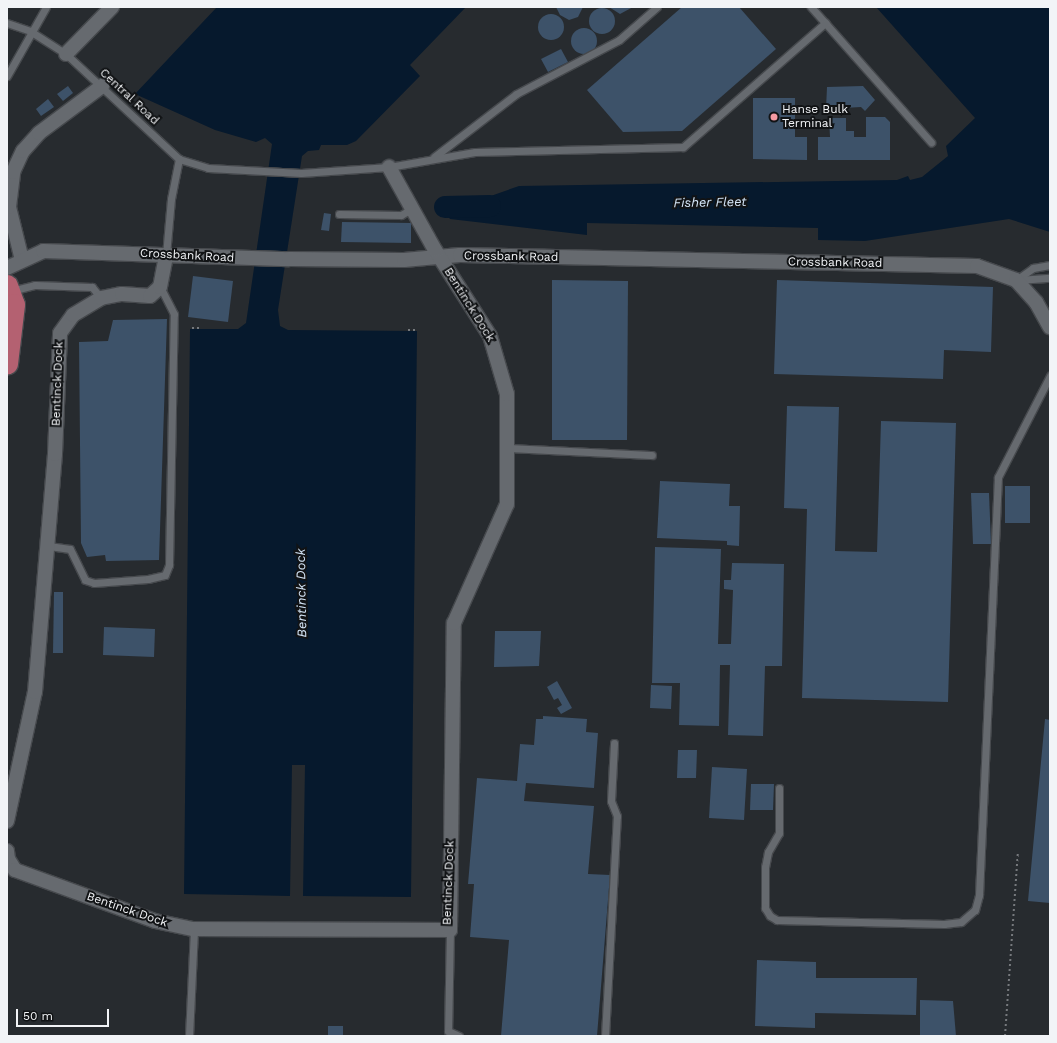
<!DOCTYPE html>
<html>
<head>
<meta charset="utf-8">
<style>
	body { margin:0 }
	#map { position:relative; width:1057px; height:1043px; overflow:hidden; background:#272b2f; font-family:"Work Sans",sans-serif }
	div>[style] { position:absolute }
	.water>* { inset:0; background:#06192d }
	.river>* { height:22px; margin:-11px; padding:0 11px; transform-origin:11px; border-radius:11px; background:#06192d }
	.building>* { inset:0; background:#3d5269 }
	.round { border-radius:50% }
	.path>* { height:2px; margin-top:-1px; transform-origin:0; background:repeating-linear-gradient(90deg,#76797d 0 2px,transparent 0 5px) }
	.roads { filter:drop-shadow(1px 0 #46494d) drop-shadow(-1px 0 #46494d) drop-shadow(0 1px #46494d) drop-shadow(0 -1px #46494d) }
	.service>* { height:7px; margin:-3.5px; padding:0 3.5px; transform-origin:3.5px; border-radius:3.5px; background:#666a6f }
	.minor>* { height:14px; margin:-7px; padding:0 7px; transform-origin:7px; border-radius:7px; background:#666a6f }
	.primary>* { height:22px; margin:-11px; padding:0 11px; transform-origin:11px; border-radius:11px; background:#b46171 }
	.dots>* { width:11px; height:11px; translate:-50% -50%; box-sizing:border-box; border:2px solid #111315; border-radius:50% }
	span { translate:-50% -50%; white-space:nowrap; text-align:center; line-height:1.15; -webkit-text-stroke:4px #111315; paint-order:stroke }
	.street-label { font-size:12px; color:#f2f4f7 }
	.poi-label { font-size:12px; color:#f2f4f7 }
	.left { translate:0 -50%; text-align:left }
	.water-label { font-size:13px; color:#d5e6f8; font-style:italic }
	.frame { position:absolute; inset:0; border:8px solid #f2f4f7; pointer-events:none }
	.scale { position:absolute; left:16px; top:1009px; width:93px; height:18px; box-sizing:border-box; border:2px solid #f2f4f7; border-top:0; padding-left:5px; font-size:12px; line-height:14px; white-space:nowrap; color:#f2f4f7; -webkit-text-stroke:3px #111315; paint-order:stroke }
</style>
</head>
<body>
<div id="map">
	<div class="water">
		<div style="clip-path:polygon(217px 7px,466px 7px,410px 65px,420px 76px,356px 141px,347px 145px,321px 145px,319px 150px,308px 151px,302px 156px,278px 310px,280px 326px,288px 330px,417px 331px,411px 897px,303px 896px,305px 765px,292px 765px,290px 896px,184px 894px,190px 329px,238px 329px,246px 323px,272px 144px,265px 138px,256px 142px,215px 130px,135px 94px)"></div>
		<div style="clip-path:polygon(876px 7px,1050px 7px,1050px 232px,1009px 219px,865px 241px,818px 240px,818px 228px,587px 223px,587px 235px,450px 219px,445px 212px,519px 186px,897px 180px,908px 176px,910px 180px,922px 177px,948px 156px,946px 146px,975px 118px)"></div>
	</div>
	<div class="river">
		<div style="left:445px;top:207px;width:45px;rotate:-1.3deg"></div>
	</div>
	<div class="building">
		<div style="clip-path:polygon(556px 7px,583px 7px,578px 17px,569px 20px,560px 15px)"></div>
		<div style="clip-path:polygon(609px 7px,633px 7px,620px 14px)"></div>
		<div style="clip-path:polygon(682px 7px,739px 7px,776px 49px,682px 131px,623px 132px,587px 90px)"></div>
		<div class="round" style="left:589px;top:8px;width:26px;height:26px"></div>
		<div class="round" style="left:538px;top:14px;width:26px;height:26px"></div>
		<div class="round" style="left:571px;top:28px;width:26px;height:26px"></div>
		<div style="clip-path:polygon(561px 49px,568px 62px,548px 72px,541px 59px)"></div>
		<div style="clip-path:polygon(68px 86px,73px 93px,63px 101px,57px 94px)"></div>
		<div style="clip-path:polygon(863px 86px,875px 100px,865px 111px,861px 107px,826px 109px,827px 87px)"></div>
		<div style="clip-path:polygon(753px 98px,795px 98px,795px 137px,807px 137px,807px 160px,753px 159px)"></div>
		<div style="clip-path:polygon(48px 99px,54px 107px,41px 116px,36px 109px)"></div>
		<div style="clip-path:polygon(866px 117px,885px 117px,890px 122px,890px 160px,818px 160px,818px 137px,830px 137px,829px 118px,846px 118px,846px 131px,854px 131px,854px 137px,866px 137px)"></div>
		<div style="clip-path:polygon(324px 213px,331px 214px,329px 231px,321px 230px)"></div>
		<div style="clip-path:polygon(342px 222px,411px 223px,411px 243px,341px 242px)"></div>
		<div style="clip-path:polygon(193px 276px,233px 281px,228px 322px,188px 317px)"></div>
		<div style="clip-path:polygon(552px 280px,628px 281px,627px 440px,552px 440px)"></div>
		<div style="clip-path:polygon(777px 280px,993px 287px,991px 352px,944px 350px,943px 379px,774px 374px)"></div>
		<div style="clip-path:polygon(167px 319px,159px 560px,106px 561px,105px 555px,87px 557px,81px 543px,79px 342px,108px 341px,113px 320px)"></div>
		<div style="clip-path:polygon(787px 406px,839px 407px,835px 551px,877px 552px,881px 421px,956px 423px,948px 702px,802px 698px,807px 509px,784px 508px)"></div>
		<div style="clip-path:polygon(660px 481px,730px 484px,729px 506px,740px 506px,739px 546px,727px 545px,727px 541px,657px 538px)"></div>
		<div style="clip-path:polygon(1005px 486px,1030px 486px,1030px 523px,1005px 523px)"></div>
		<div style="clip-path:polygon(971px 493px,989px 493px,991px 544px,973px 544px)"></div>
		<div style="clip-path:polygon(655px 547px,721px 549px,718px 644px,731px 644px,733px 590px,724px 589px,724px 580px,731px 580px,732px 563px,784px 564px,782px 666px,765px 666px,763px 736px,728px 735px,730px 665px,720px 665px,719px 726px,679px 725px,680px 683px,652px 683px)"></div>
		<div style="clip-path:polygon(54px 592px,63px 592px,63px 653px,53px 653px)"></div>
		<div style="clip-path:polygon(104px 627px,155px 629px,154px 657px,103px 655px)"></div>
		<div style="clip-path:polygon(495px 631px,541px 631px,539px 666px,494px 667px)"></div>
		<div style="clip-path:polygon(557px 681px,572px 708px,561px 714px,557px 708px,562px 705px,558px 698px,554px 700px,547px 687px)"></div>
		<div style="clip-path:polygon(651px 685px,672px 686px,671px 709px,650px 708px)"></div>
		<div style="clip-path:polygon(543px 716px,587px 719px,586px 732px,598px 733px,594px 788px,526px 783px,524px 801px,594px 806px,588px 874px,610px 875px,597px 1036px,501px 1036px,509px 940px,470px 937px,474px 884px,468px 884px,477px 778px,517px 781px,520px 744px,534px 745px,536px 719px,543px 719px)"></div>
		<div style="clip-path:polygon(1045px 719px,1050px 720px,1050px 903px,1028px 901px)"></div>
		<div style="clip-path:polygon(678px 750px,697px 750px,696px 778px,677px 778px)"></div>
		<div style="clip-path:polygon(712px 767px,747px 769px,744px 820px,709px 818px)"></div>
		<div style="clip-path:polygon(751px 784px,774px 784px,773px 810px,750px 810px)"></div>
		<div style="clip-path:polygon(757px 960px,816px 962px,816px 978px,917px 978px,916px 1015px,815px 1013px,815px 1028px,755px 1026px)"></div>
		<div style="clip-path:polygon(920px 1000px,953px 1001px,956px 1036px,920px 1036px)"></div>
		<div style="clip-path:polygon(328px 1026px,343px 1026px,343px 1036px,328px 1036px)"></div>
	</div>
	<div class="path">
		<div style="left:192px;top:328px;width:9px"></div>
		<div style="left:408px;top:330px;width:7px"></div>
		<div style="left:1005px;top:1036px;width:185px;rotate:-86deg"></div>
	</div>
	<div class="roads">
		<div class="service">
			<div style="left:811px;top:7px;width:181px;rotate:48.4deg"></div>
			<div style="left:7px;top:23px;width:24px;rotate:19deg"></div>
			<div style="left:30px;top:31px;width:43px;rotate:32.6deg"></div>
			<div style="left:66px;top:54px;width:154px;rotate:42.9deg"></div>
			<div style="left:179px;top:159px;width:30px;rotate:17deg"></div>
			<div style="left:208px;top:168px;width:93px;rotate:3.1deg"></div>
			<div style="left:301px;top:173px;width:88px;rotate:-3.9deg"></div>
			<div style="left:389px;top:167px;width:87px;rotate:-9.9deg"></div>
			<div style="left:475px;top:152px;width:208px;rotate:-1.4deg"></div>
			<div style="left:683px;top:147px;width:189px;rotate:-41.1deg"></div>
			<div style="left:7px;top:76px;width:79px;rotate:-60.5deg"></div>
			<div style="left:434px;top:157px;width:103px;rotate:-37.5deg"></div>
			<div style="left:516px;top:94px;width:116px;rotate:-27.7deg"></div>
			<div style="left:619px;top:40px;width:50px;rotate:-41deg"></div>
			<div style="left:339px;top:214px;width:62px;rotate:0.9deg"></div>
			<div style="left:401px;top:215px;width:14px;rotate:-30deg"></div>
			<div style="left:166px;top:255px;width:56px;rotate:-84.9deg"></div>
			<div style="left:171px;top:199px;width:41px;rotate:-78.7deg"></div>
			<div style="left:1016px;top:280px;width:21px;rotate:-35deg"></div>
			<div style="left:1033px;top:268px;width:17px;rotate:-10deg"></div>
			<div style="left:1018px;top:280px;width:32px;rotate:-4deg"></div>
			<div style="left:11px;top:291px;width:25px;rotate:-14deg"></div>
			<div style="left:35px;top:285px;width:57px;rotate:2deg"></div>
			<div style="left:92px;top:287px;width:14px;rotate:51deg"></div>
			<div style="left:507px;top:448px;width:145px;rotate:2.8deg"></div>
			<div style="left:49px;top:546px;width:21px;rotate:8deg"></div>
			<div style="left:70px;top:549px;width:34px;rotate:64deg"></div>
			<div style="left:85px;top:580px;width:9px;rotate:18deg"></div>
			<div style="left:94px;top:583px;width:54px;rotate:-4.2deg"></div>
			<div style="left:148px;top:579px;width:17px;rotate:-13deg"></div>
			<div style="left:165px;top:575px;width:11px;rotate:-68deg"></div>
			<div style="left:169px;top:565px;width:251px;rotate:-88.9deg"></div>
			<div style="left:174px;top:314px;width:30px;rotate:-117deg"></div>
			<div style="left:779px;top:788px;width:45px;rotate:90deg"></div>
			<div style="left:779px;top:833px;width:22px;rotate:120deg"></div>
			<div style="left:768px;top:852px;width:15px;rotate:101deg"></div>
			<div style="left:765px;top:867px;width:41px;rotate:90deg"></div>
			<div style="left:765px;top:908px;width:9px;rotate:58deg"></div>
			<div style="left:770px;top:916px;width:8px;rotate:30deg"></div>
			<div style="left:777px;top:920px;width:167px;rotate:1.4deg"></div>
			<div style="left:944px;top:924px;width:17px;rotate:-7deg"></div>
			<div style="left:961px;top:922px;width:18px;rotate:-41deg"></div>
			<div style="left:975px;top:910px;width:16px;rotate:-75deg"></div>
			<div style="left:979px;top:895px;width:418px;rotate:-87.4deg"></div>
			<div style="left:998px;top:477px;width:114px;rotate:-62.8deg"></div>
			<div style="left:450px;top:930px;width:101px;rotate:91.1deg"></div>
			<div style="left:448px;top:1031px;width:12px;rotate:24deg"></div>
			<div style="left:189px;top:1036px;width:107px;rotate:-87.3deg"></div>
			<div style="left:605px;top:1036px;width:220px;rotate:-86.9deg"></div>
			<div style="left:617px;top:816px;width:16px;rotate:-112deg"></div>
			<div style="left:611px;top:801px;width:58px;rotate:-87deg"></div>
		</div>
		<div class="minor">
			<div style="left:66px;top:54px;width:66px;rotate:-45.6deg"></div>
			<div style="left:22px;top:260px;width:55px;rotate:-103.8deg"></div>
			<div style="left:9px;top:207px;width:35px;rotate:-83deg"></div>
			<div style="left:13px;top:172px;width:23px;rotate:-65deg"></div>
			<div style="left:23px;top:151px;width:24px;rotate:-48deg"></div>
			<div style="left:39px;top:133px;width:79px;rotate:-36.7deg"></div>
			<div style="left:7px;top:268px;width:40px;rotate:-25deg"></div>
			<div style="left:43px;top:251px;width:246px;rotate:1.9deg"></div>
			<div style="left:289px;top:259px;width:115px;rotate:0.5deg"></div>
			<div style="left:404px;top:260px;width:56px;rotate:-5.1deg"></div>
			<div style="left:460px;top:255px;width:517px;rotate:1.22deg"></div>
			<div style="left:977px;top:266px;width:41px;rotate:19.7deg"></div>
			<div style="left:1016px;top:280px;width:30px;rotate:48deg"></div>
			<div style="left:1036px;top:302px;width:29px;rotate:61deg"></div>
			<div style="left:7px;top:821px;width:132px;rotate:-77.8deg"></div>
			<div style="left:35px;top:692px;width:239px;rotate:-85.2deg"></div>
			<div style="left:55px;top:454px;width:121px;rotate:-87.6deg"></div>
			<div style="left:60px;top:333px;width:22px;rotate:-54deg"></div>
			<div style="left:73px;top:315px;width:33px;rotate:-31deg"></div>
			<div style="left:101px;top:298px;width:21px;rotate:-11deg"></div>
			<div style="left:122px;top:294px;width:28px;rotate:4deg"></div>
			<div style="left:150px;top:296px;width:13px;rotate:-42deg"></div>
			<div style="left:160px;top:287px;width:33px;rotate:-79deg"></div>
			<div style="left:7px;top:851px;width:8px;rotate:83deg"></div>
			<div style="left:8px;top:859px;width:13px;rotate:58deg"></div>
			<div style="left:15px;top:870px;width:149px;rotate:20deg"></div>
			<div style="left:155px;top:921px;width:40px;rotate:12deg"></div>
			<div style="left:194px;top:929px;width:256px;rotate:0.2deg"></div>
			<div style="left:450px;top:930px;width:307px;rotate:-89.3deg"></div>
			<div style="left:454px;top:623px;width:130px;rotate:-66deg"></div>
			<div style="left:507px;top:504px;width:110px;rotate:-90deg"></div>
			<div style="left:507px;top:394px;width:60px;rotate:-106.3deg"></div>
			<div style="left:490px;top:336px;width:102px;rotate:-122.6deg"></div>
			<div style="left:435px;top:250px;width:95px;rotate:-119deg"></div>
		</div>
		<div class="primary">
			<div style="left:7px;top:286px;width:20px;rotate:70deg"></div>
			<div style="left:14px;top:305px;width:59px;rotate:96.8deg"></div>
		</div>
	</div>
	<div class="dots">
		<div style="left:774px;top:117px;background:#f49aa3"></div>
	</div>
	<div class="street-label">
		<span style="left:129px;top:97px;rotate:43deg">Central Road</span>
		<span style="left:187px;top:256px;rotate:3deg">Crossbank Road</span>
		<span style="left:511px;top:257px;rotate:1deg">Crossbank Road</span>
		<span style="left:835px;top:263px;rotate:1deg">Crossbank Road</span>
		<span style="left:469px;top:305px;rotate:58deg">Bentinck Dock</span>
		<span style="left:58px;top:384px;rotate:-88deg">Bentinck Dock</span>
		<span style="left:449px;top:883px;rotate:-88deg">Bentinck Dock</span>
		<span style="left:127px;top:910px;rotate:19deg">Bentinck Dock</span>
	</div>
	<div class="poi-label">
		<span class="left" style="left:782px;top:117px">Hanse Bulk<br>Terminal</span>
	</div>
	<div class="water-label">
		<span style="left:710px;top:203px;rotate:-1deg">Fisher Fleet</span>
		<span style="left:302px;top:593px;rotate:-91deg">Bentinck Dock</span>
	</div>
	<div class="frame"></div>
	<div class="scale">50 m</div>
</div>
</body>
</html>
